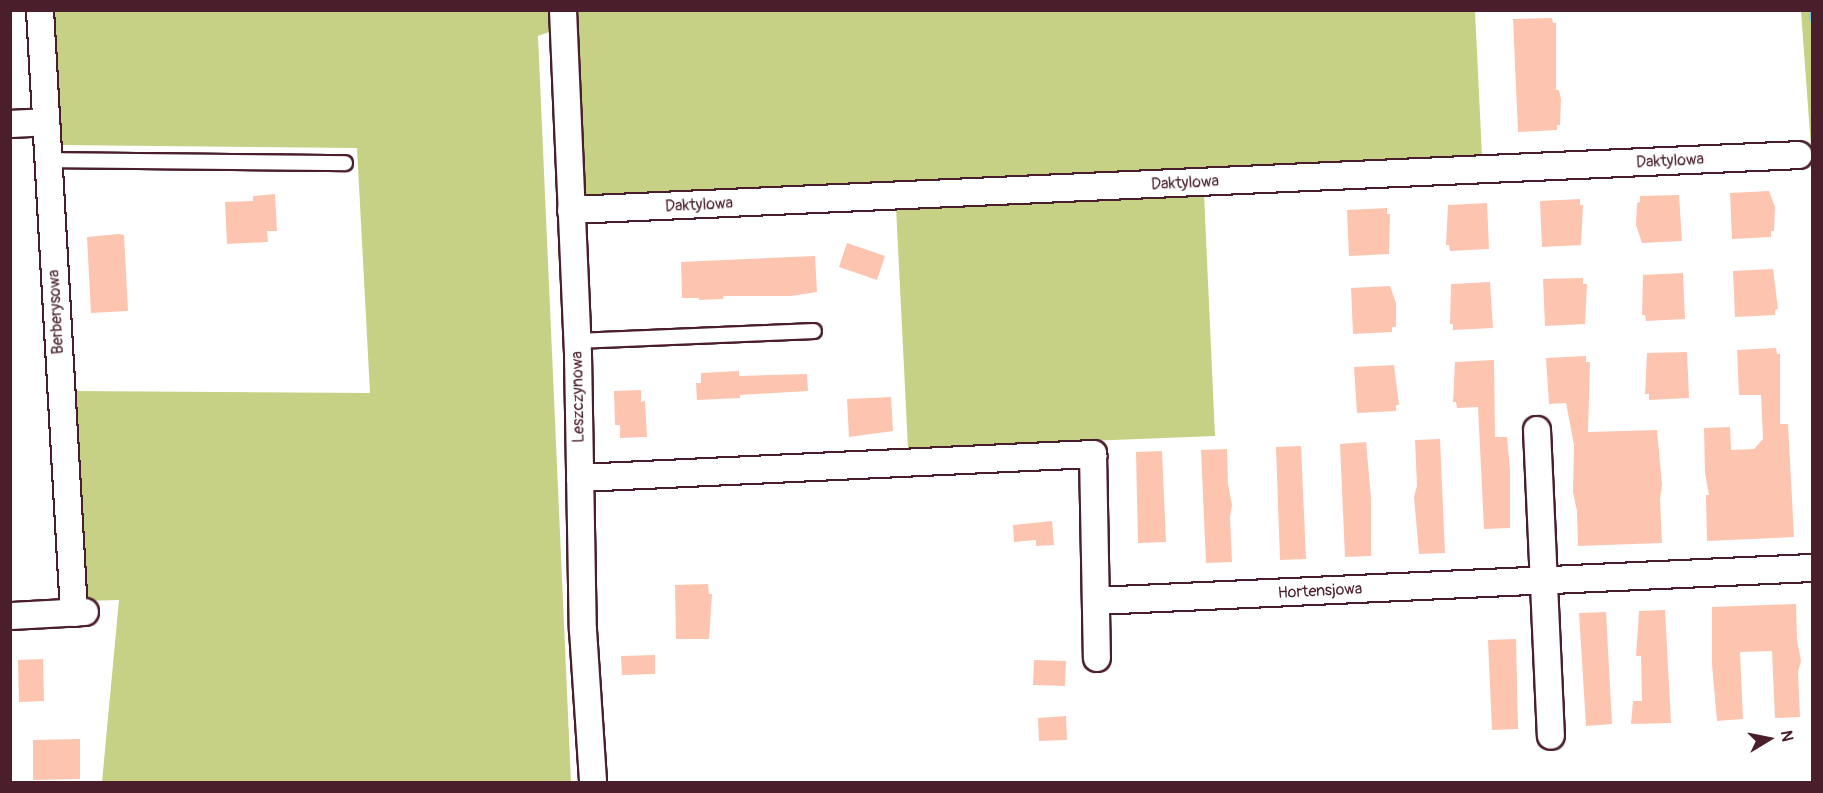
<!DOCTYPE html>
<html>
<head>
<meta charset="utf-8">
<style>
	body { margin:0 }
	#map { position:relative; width:1823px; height:793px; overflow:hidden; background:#fff; font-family:Pangolin,sans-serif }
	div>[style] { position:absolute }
	.green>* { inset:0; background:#c6d185 }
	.stream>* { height:7px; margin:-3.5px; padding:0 3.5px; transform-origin:3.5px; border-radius:3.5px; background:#81cce0 }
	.building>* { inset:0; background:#fdc5b0 }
	.roads { filter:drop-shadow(2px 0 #4a1f2b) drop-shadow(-2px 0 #4a1f2b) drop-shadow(0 2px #4a1f2b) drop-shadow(0 -2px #4a1f2b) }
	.service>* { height:14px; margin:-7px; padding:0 7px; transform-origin:7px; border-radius:7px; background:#fff }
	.minor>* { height:26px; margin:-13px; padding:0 13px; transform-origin:13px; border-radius:13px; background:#fff }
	span { translate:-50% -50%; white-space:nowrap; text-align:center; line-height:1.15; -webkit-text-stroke:4.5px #fff; paint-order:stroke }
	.street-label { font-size:16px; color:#4a1f2b }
	.frame { position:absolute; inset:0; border:12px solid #4a1f2b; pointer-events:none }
	.north { position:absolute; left:1739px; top:709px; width:60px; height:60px; -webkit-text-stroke:4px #fff; paint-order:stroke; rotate:80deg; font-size:16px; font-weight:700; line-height:24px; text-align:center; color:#4a1f2b }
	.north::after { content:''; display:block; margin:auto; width:21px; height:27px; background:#4a1f2b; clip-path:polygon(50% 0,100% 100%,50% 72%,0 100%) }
</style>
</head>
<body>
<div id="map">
	<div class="green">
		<div style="clip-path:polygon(49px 11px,1475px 11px,1482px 156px,585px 196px,577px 22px,538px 36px,571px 782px,102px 782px,119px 600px,82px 601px,70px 391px,370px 393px,357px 148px,57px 145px)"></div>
		<div style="clip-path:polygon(1801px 11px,1812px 11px,1812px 161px)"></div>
		<div style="clip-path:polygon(1204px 194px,1215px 436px,908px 448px,896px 207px)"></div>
	</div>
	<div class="stream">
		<div style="left:1812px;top:10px;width:8px;rotate:90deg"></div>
	</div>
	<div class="building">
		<div style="clip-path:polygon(1552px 18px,1553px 23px,1556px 23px,1556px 90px,1559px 90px,1561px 99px,1560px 125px,1557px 125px,1557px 130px,1518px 132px,1513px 19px)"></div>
		<div style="clip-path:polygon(1769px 191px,1775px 207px,1774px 231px,1771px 231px,1771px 237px,1732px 239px,1730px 193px)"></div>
		<div style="clip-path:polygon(275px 194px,277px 231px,267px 231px,268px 242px,227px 244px,225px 202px,253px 201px,253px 196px)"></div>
		<div style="clip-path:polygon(1679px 195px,1682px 241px,1642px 243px,1636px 225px,1637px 203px,1640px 202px,1640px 196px)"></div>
		<div style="clip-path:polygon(1580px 199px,1580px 205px,1583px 205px,1581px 245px,1542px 247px,1540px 201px)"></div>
		<div style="clip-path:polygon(1487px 203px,1489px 249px,1450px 251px,1449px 245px,1446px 245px,1448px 205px)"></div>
		<div style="clip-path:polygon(1387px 208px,1387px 214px,1390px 214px,1389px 254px,1349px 256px,1347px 210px)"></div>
		<div style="clip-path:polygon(119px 234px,124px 235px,128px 311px,91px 313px,87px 237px)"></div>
		<div style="clip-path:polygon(847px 243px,885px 256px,877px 280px,839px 267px)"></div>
		<div style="clip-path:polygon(815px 256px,817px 292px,791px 296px,723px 296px,723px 299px,699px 300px,699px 298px,682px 298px,681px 262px)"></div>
		<div style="clip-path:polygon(1773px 269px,1778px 309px,1775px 310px,1775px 315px,1735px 317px,1733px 271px)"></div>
		<div style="clip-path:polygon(1683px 273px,1685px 319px,1646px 321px,1645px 315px,1642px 315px,1643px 275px)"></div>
		<div style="clip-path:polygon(1583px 278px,1583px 284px,1587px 284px,1585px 324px,1545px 326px,1543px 279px)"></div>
		<div style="clip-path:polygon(1490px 282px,1493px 328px,1453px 330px,1453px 324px,1450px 324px,1451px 284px)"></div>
		<div style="clip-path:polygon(1390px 286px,1396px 303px,1396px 327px,1392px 327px,1392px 332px,1353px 334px,1351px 288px)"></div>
		<div style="clip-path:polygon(1776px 348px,1777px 354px,1780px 354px,1780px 424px,1788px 424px,1794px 537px,1707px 541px,1706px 495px,1709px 495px,1705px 473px,1704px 428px,1730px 427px,1731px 450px,1754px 449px,1763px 439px,1761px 395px,1739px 395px,1737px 350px)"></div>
		<div style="clip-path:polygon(1687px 352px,1689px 398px,1649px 400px,1649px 394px,1645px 394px,1647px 353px)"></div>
		<div style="clip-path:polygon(1586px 356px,1586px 362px,1590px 362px,1588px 432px,1657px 430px,1662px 485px,1660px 499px,1662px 543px,1578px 546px,1577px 511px,1573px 492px,1574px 445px,1566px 403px,1549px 404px,1546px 358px)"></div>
		<div style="clip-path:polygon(1494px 360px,1495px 437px,1507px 437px,1510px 470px,1510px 528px,1484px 529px,1478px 407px,1457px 408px,1456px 402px,1453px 402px,1455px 362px)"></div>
		<div style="clip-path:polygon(1394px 365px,1399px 405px,1396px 405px,1396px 411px,1357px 413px,1354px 367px)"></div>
		<div style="clip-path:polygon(739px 371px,739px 376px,807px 374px,808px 391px,740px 395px,740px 398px,697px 400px,696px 383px,701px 383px,701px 373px)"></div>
		<div style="clip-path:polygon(641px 390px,641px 402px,645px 401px,647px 437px,620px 438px,620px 425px,615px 425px,614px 391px)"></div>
		<div style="clip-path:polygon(891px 397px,893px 431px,849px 437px,847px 399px)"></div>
		<div style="clip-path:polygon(1440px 439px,1445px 553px,1419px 554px,1414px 497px,1417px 486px,1415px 440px)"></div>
		<div style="clip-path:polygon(1366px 442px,1371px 498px,1371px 556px,1345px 557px,1340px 444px)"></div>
		<div style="clip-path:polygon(1301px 446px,1306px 559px,1280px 560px,1276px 447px)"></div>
		<div style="clip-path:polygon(1227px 449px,1228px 484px,1232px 505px,1230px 517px,1232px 562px,1206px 563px,1201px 450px)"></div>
		<div style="clip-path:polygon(1162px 451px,1166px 542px,1138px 543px,1136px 452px)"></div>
		<div style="clip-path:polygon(1052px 521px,1054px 545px,1036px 546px,1036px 540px,1014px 542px,1013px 525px)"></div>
		<div style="clip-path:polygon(708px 584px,709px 594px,712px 594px,709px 639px,676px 639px,675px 585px)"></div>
		<div style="clip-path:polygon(1796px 604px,1797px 640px,1801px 661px,1798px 672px,1800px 717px,1775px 718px,1772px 651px,1740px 652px,1743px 719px,1717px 721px,1712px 665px,1712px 607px)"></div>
		<div style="clip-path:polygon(1665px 610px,1671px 723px,1631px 724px,1633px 701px,1642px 701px,1641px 656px,1636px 656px,1639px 611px)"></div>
		<div style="clip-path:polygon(1606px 612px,1612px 724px,1586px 726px,1579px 613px)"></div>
		<div style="clip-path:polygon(1516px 639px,1518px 729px,1492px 730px,1488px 640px)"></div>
		<div style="clip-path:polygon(655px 655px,655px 674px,622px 675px,621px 656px)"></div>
		<div style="clip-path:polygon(43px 659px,44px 701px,19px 702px,18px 660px)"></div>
		<div style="clip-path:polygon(1034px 660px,1066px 661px,1065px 686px,1033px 685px)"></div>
		<div style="clip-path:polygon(1066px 716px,1067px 740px,1039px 741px,1038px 718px)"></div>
		<div style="clip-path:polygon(80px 739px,80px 779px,33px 780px,33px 740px)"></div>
	</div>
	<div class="roads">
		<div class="service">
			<div style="left:47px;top:160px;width:298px;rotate:0.6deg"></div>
			<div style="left:577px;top:341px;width:237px;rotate:-2.4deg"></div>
		</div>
		<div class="minor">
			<div style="left:40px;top:10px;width:604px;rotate:86.77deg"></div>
			<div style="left:563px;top:10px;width:345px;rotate:87.5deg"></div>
			<div style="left:578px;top:355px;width:275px;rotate:89deg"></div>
			<div style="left:583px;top:630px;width:152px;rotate:86.2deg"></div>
			<div style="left:10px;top:124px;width:36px;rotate:-3deg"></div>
			<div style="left:571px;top:210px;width:1229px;rotate:-2.56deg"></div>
			<div style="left:1537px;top:430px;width:306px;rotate:87.4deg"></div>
			<div style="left:580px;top:478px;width:514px;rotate:-2.68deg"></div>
			<div style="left:1093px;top:454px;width:204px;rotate:88.9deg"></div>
			<div style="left:1096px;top:601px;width:717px;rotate:-2.64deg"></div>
			<div style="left:10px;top:616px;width:75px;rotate:-3.1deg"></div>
		</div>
	</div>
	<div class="street-label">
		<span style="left:1670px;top:161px;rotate:-3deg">Daktylowa</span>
		<span style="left:1185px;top:183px;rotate:-3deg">Daktylowa</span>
		<span style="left:699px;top:205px;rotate:-3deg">Daktylowa</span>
		<span style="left:56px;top:312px;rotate:-93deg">Berberysowa</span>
		<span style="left:578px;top:397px;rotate:-91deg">Leszczynowa</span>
		<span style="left:1320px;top:591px;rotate:-3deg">Hortensjowa</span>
	</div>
	<div class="frame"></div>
	<div class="north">N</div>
</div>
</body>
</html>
